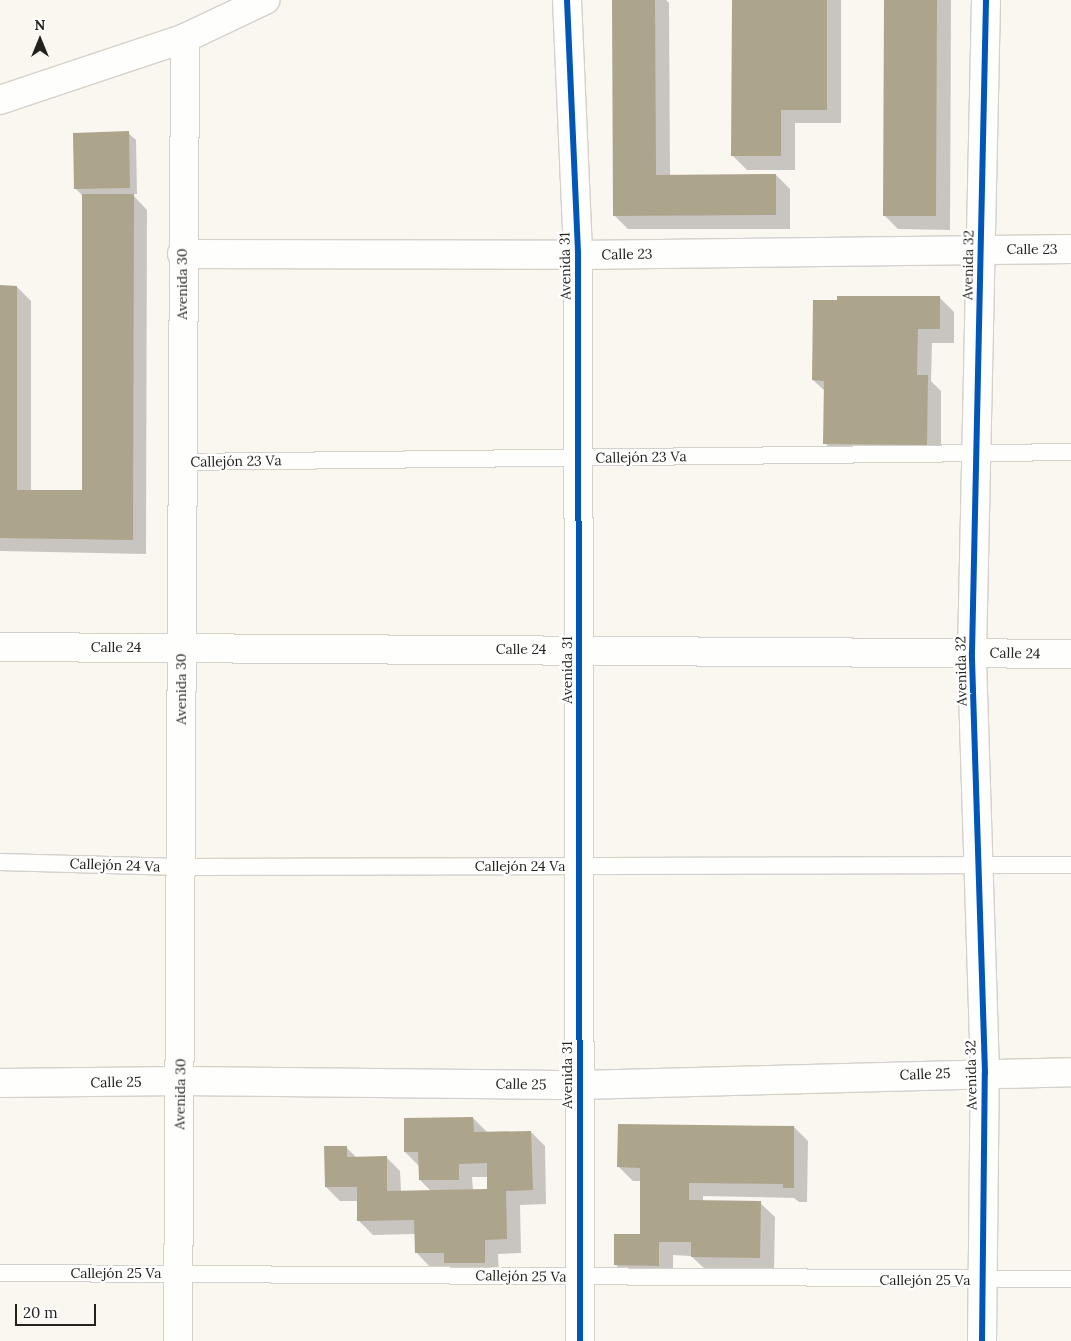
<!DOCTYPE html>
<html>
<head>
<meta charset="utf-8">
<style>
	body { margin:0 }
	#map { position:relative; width:1071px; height:1341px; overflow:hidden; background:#faf7f0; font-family:Lora,serif }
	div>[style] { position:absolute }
	.shadow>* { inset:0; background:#0003 }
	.building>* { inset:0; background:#aca48b }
	.roads { filter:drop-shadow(1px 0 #d4d1cb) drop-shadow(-1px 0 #d4d1cb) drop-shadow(0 1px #d4d1cb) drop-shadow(0 -1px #d4d1cb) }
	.lane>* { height:16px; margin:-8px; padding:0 8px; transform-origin:8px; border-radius:8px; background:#fefefd }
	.street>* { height:28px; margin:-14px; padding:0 14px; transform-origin:14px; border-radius:14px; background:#fefefd }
	.primary>* { height:28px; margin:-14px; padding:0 14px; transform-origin:14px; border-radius:14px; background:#fefefd }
	.cycleway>* { height:6px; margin:-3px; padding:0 3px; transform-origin:3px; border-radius:3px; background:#0057b8 }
	span { translate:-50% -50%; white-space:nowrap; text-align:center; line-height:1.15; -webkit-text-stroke:5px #fff; paint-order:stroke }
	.street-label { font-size:14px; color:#24221c }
	.north { position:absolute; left:15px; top:15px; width:50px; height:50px; -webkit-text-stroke:4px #fff; paint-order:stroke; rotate:0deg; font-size:14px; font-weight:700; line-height:20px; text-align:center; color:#24221c }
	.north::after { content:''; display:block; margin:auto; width:18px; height:22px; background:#24221c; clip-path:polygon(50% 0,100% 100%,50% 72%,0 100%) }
	.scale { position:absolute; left:15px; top:1304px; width:81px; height:22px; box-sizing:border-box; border:2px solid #24221c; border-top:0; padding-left:6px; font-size:15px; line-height:18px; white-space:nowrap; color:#24221c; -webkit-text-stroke:4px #fff; paint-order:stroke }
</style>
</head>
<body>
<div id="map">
	<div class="shadow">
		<div style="clip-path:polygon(613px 0,666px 0,669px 3px,670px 176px,776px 175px,790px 189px,790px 229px,628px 229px,614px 215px)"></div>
		<div style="clip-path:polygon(733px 0,841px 0,841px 123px,795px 123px,795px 170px,747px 170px,733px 156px)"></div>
		<div style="clip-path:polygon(885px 0,951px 0,950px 230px,898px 229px,884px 215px)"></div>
		<div style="clip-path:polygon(128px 133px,136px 140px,137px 194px,132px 194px,147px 210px,146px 554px,0 551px,0 286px,17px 287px,31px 301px,31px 491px,83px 491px,82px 195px,75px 188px)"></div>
		<div style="clip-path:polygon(940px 298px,954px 312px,954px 343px,932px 343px,931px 381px,941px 391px,941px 459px,839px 457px,825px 443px,825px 391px,813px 380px)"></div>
		<div style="clip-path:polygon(evenodd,473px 1118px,487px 1132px,531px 1132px,545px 1146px,546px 1204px,520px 1205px,521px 1253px,498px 1254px,499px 1277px,459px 1277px,449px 1266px,430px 1267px,416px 1252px,415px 1234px,373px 1235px,359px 1221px,358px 1201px,340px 1201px,326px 1187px,346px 1147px,357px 1158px,386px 1157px,400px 1171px,401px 1192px,431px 1191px,420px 1180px,419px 1166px,405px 1152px,473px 1118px,472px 1177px,488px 1177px,489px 1190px,473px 1191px,472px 1177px)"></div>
		<div style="clip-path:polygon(794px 1127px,808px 1141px,807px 1202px,799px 1202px,794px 1198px,703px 1196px,703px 1202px,760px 1203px,775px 1217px,774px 1271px,706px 1270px,691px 1256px,673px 1255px,673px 1279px,630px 1279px,616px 1265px,641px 1235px,641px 1181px,633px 1181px,619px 1167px)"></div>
	</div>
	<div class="building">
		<div style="clip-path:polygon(612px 0,655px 0,656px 175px,776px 174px,776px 215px,613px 216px)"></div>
		<div style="clip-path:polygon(732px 0,827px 0,827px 110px,781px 110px,781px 156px,731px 156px)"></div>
		<div style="clip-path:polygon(884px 0,937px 0,936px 216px,883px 216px)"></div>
		<div style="clip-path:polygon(129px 131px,130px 188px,74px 189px,73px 133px)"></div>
		<div style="clip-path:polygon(82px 194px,134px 194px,133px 540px,0 538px,0 285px,17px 286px,17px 490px,82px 490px)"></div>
		<div style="clip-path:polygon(837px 296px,940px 296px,940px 329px,918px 329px,917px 375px,928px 375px,927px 445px,823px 444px,824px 381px,812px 380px,813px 300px,837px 300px)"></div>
		<div style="clip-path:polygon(473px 1117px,474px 1132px,531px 1131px,533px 1190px,506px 1191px,507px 1239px,485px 1240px,485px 1263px,444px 1263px,444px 1253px,415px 1253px,414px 1220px,357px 1221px,357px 1187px,325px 1187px,324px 1146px,347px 1146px,347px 1157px,387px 1156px,387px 1191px,487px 1189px,487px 1163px,459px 1164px,459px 1180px,419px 1180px,418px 1152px,404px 1152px,404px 1118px)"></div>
		<div style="clip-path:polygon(618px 1124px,794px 1126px,794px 1188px,783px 1188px,783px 1184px,689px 1183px,689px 1200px,761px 1201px,760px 1258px,691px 1257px,691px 1242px,659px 1242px,659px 1266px,614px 1265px,614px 1234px,640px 1234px,640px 1168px,617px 1167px)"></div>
	</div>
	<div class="roads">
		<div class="lane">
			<div style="left:182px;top:462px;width:889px;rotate:-0.64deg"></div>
			<div style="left:0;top:862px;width:181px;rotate:1.6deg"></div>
			<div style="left:181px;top:867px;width:890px;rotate:-0.13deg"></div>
			<div style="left:0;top:1273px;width:1071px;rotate:0.32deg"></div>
		</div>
		<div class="street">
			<div style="left:567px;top:0;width:255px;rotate:87.5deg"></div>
			<div style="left:578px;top:255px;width:1086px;rotate:89.89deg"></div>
			<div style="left:182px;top:254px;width:396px;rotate:0.1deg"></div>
			<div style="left:578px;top:255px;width:493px;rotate:-0.7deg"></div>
			<div style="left:0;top:647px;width:1071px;rotate:0.37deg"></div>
			<div style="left:0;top:1083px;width:181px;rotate:-0.6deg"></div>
			<div style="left:181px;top:1081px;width:399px;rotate:0.6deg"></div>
			<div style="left:580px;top:1085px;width:491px;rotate:-1.5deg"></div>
			<div style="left:178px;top:1341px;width:1303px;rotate:-89.69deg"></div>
			<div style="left:982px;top:1341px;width:268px;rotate:-89.4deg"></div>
			<div style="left:985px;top:1073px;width:420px;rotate:-91.8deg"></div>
			<div style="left:972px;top:653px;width:653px;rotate:-88.77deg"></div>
		</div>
		<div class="primary">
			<div style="left:0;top:100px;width:195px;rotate:-18.5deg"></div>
			<div style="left:185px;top:38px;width:89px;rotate:-25.4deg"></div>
		</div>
	</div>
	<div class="cycleway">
		<div style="left:567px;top:0;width:255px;rotate:87.5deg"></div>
		<div style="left:578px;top:255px;width:1086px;rotate:89.89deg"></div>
		<div style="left:982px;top:1341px;width:268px;rotate:-89.4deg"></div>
		<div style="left:985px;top:1073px;width:420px;rotate:-91.8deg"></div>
		<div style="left:972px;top:653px;width:653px;rotate:-88.77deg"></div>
	</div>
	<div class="street-label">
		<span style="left:1032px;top:249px">Calle 23</span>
		<span style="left:627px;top:254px;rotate:-1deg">Calle 23</span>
		<span style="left:968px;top:265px;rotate:-89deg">Avenida 32</span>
		<span style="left:565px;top:266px;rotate:-91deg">Avenida 31</span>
		<span style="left:182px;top:284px;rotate:-90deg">Avenida 30</span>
		<span style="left:641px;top:457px;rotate:-1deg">Callejón 23 Va</span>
		<span style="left:236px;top:461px;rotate:-1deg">Callejón 23 Va</span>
		<span style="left:116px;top:647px">Calle 24</span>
		<span style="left:521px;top:649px">Calle 24</span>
		<span style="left:1015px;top:653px;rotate:1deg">Calle 24</span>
		<span style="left:567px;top:670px;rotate:-90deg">Avenida 31</span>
		<span style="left:961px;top:671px;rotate:-91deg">Avenida 32</span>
		<span style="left:181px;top:689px;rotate:-90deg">Avenida 30</span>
		<span style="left:115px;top:865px;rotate:2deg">Callejón 24 Va</span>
		<span style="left:520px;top:866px">Callejón 24 Va</span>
		<span style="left:925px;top:1074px;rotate:-2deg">Calle 25</span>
		<span style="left:567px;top:1075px;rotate:-90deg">Avenida 31</span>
		<span style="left:971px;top:1075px;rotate:-91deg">Avenida 32</span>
		<span style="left:116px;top:1082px;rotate:-1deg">Calle 25</span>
		<span style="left:521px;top:1084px;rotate:1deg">Calle 25</span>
		<span style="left:180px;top:1094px;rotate:-89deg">Avenida 30</span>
		<span style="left:116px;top:1273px">Callejón 25 Va</span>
		<span style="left:521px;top:1276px;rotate:1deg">Callejón 25 Va</span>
		<span style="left:925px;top:1280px">Callejón 25 Va</span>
	</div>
	<div class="north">N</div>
	<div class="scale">20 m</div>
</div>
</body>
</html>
